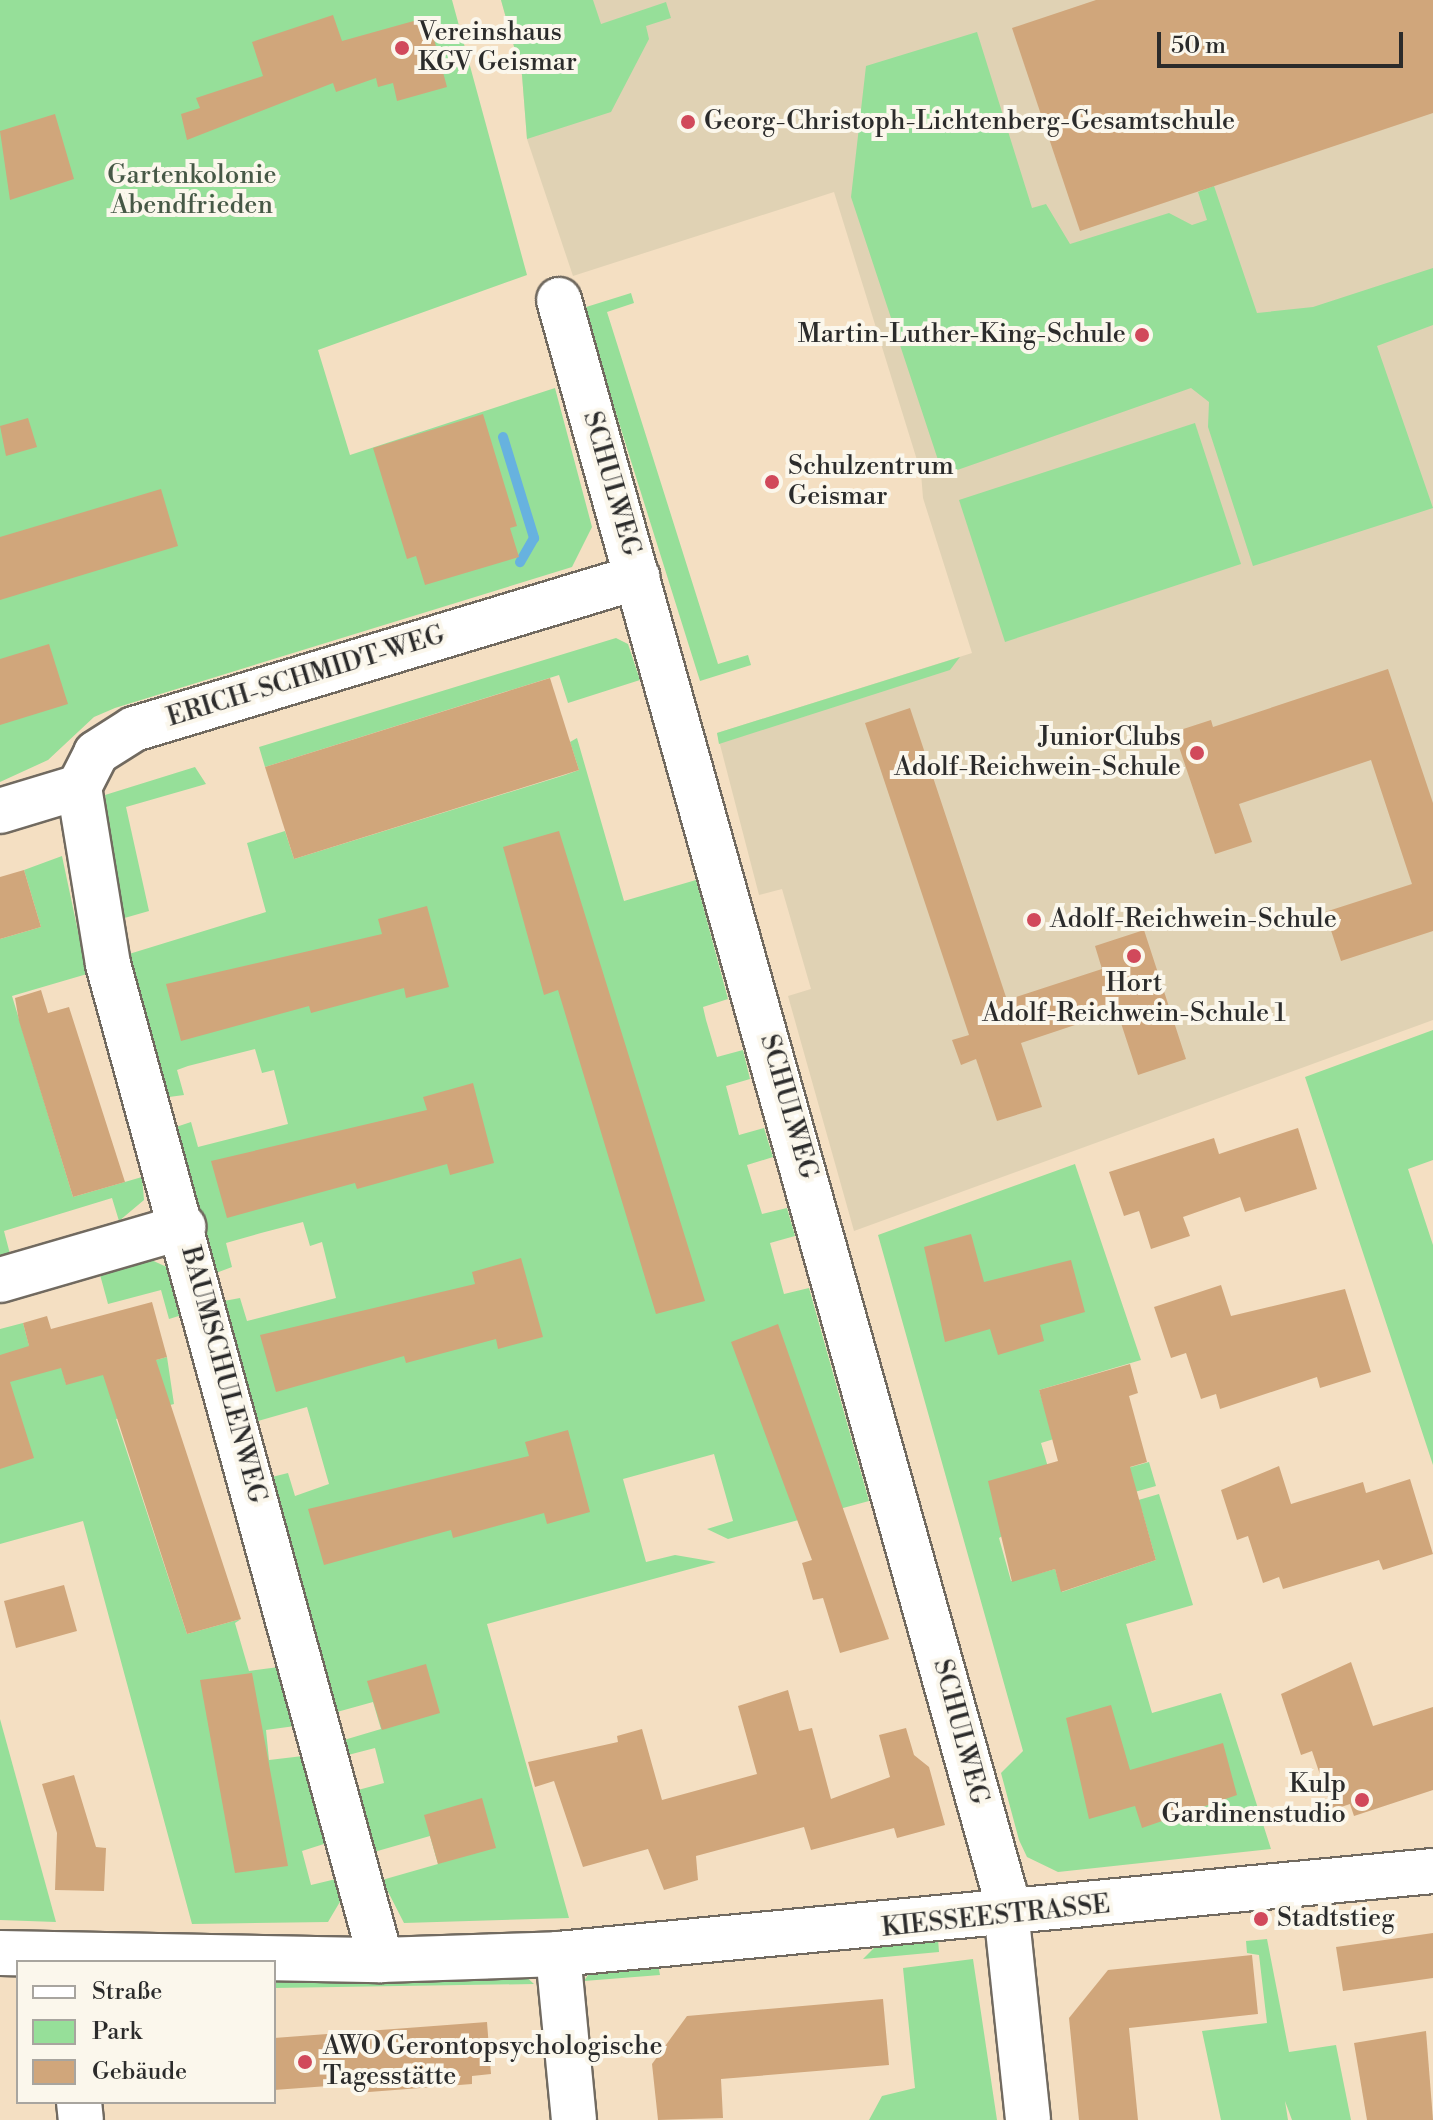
<!DOCTYPE html>
<html>
<head>
<meta charset="utf-8">
<style>
	body { margin:0 }
	#map { position:relative; width:1433px; height:2120px; overflow:hidden; background:#f4dfc2; font-family:"Libre Bodoni",serif }
	div>[style] { position:absolute }
	.built>* { inset:0; background:#e0d2b4 }
	.green>* { inset:0; background:#96df99 }
	.stream>* { height:10px; margin:-5px; padding:0 5px; transform-origin:5px; border-radius:5px; background:#67b2df }
	.building>* { inset:0; background:#d0a67b }
	.roads { filter:drop-shadow(2px 0 #716a60) drop-shadow(-2px 0 #716a60) drop-shadow(0 2px #716a60) drop-shadow(0 -2px #716a60) }
	.minor>* { height:44px; margin:-22px; padding:0 22px; transform-origin:22px; border-radius:22px; background:#fff }
	.dots>* { width:22px; height:22px; translate:-50% -50%; box-sizing:border-box; border:4px solid #fbf7ec; border-radius:50% }
	span { translate:-50% -50%; white-space:nowrap; text-align:center; line-height:1.15; -webkit-text-stroke:8px #fbf7ec; paint-order:stroke }
	.poi-label { font-size:26px; color:#2b2b2b }
	.left { translate:0 -50%; text-align:left }
	.right { translate:-100% -50%; text-align:right }
	.park-label { font-size:26px; color:#465846 }
	.street-label { font-size:26px; color:#2b2b2b }
	.legend { position:absolute; left:16px; top:1960px; width:260px; height:144px; box-sizing:border-box; background:#fbf7ec; border:2px solid #a8a59f; margin:0; padding:10px 14px; list-style:none; font-size:24px; color:#2b2b2b }
	.legend li { display:flex; align-items:center; gap:16px; height:40px }
	.legend b { width:40px; border:2px solid #a8a59f }
	.scale { position:absolute; left:1157px; top:32px; width:246px; height:36px; box-sizing:border-box; border:4px solid #2b2b2b; border-top:0; padding-left:10px; font-size:24px; line-height:28px; white-space:nowrap; color:#2b2b2b; -webkit-text-stroke:6px #fbf7ec; paint-order:stroke }
</style>
</head>
<body>
<div id="map">
	<div class="built">
		<div style="clip-path:polygon(501px 0,1433px 0,1433px 1020px,854px 1231px,788px 996px,811px 989px,782px 889px,759px 895px,717px 733px,972px 653px,923px 498px,921px 473px,834px 192px,573px 276px,527px 139px,522px 75px)"></div>
	</div>
	<div class="green">
		<div style="clip-path:polygon(0 0,452px 0,527px 275px,318px 350px,350px 455px,555px 388px,592px 527px,572px 567px,115px 708px,94px 717px,48px 760px,0 782px)"></div>
		<div style="clip-path:polygon(501px 0,593px 0,601px 24px,666px 2px,671px 18px,646px 26px,649px 39px,611px 112px,527px 139px,522px 75px)"></div>
		<div style="clip-path:polygon(977px 32px,1032px 208px,1046px 204px,1070px 244px,1169px 213px,1192px 225px,1207px 220px,1198px 192px,1214px 186px,1257px 313px,1313px 307px,1433px 268px,1433px 325px,1377px 346px,1433px 508px,1253px 566px,1208px 427px,1209px 402px,1191px 388px,943px 475px,851px 197px,866px 66px)"></div>
		<div style="clip-path:polygon(631px 293px,634px 303px,607px 312px,718px 664px,748px 655px,751px 665px,700px 681px,583px 308px)"></div>
		<div style="clip-path:polygon(1195px 423px,1241px 564px,1005px 642px,959px 500px)"></div>
		<div style="clip-path:polygon(616px 638px,628px 644px,640px 680px,568px 703px,559px 675px,265px 767px,259px 747px)"></div>
		<div style="clip-path:polygon(960px 657px,950px 670px,719px 744px,717px 733px)"></div>
		<div style="clip-path:polygon(577px 738px,624px 901px,696px 880px,728px 999px,703px 1007px,706px 1020px,717px 1057px,743px 1050px,750px 1079px,726px 1086px,739px 1135px,764px 1128px,773px 1157px,747px 1165px,762px 1214px,787px 1208px,795px 1236px,770px 1243px,784px 1294px,809px 1288px,869px 1501px,728px 1539px,707px 1529px,733px 1521px,714px 1454px,623px 1479px,646px 1562px,675px 1555px,716px 1562px,487px 1624px,569px 1918px,404px 1923px,382px 1880px,438px 1864px,430px 1836px,374px 1852px,358px 1790px,384px 1783px,375px 1748px,348px 1755px,344px 1740px,381px 1729px,373px 1702px,337px 1712px,272px 1477px,288px 1473px,295px 1496px,329px 1484px,307px 1407px,258px 1421px,224px 1301px,240px 1298px,247px 1321px,336px 1298px,322px 1242px,310px 1246px,303px 1222px,261px 1233px,226px 1243px,232px 1267px,216px 1273px,176px 1127px,191px 1122px,198px 1147px,288px 1124px,274px 1070px,262px 1073px,255px 1049px,188px 1066px,177px 1070px,184px 1095px,169px 1097px,129px 954px,266px 912px,247px 843px,285px 831px,294px 859px,565px 775px,579px 770px,570px 742px)"></div>
		<div style="clip-path:polygon(195px 767px,206px 784px,126px 807px,149px 911px,121px 919px,105px 795px)"></div>
		<div style="clip-path:polygon(62px 856px,87px 974px,12px 996px,73px 1197px,142px 1177px,144px 1200px,119px 1221px,112px 1198px,4px 1231px,10px 1254px,0 1257px,0 939px,41px 927px,24px 870px)"></div>
		<div style="clip-path:polygon(1433px 1030px,1433px 1160px,1408px 1169px,1433px 1245px,1433px 1465px,1305px 1077px)"></div>
		<div style="clip-path:polygon(1075px 1164px,1141px 1360px,1039px 1390px,1054px 1439px,1041px 1443px,1058px 1502px,999px 1538px,1011px 1581px,1055px 1569px,1062px 1592px,1156px 1560px,1142px 1511px,1118px 1506px,1159px 1494px,1193px 1605px,1126px 1624px,1152px 1713px,1221px 1693px,1271px 1849px,1058px 1872px,1027px 1857px,1019px 1840px,1001px 1773px,1023px 1751px,878px 1235px)"></div>
		<div style="clip-path:polygon(147px 1258px,169px 1268px,182px 1315px,169px 1319px,161px 1290px,108px 1304px,99px 1271px)"></div>
		<div style="clip-path:polygon(23px 1323px,31px 1353px,56px 1347px,66px 1384px,167px 1357px,174px 1404px,116px 1419px,187px 1634px,241px 1619px,235px 1623px,249px 1671px,279px 1667px,295px 1726px,266px 1730px,269px 1760px,303px 1756px,327px 1843px,302px 1851px,311px 1885px,336px 1879px,341px 1900px,328px 1922px,192px 1924px,83px 1521px,0 1544px,0 1329px)"></div>
		<div style="clip-path:polygon(1149px 1462px,1156px 1486px,1074px 1509px,1067px 1485px)"></div>
		<div style="clip-path:polygon(0 1719px,56px 1922px,0 1920px)"></div>
		<div style="clip-path:polygon(938px 1939px,939px 1952px,863px 1959px,876px 1946px)"></div>
		<div style="clip-path:polygon(1267px 1939px,1289px 2052px,1336px 2045px,1351px 2120px,1292px 2120px,1285px 2101px,1288px 2120px,1221px 2120px,1202px 2031px,1267px 2023px,1259px 1955px,1247px 1953px,1246px 1941px)"></div>
		<div style="clip-path:polygon(973px 1959px,997px 2120px,869px 2120px,882px 2096px,915px 2088px,903px 1968px)"></div>
		<div style="clip-path:polygon(658px 1964px,660px 1975px,584px 1981px,590px 1972px)"></div>
		<div style="clip-path:polygon(523px 1974px,534px 1984px,274px 1988px,274px 1976px)"></div>
	</div>
	<div class="stream">
		<div style="left:503px;top:437px;width:106px;rotate:72.9deg"></div>
		<div style="left:534px;top:538px;width:28px;rotate:120deg"></div>
	</div>
	<div class="building">
		<div style="clip-path:polygon(1096px 0,1433px 0,1433px 113px,1080px 231px,1012px 28px)"></div>
		<div style="clip-path:polygon(333px 15px,342px 41px,428px 17px,447px 87px,397px 101px,393px 83px,378px 87px,376px 78px,336px 92px,333px 83px,187px 140px,181px 114px,200px 108px,196px 98px,263px 76px,252px 42px)"></div>
		<div style="clip-path:polygon(55px 114px,74px 179px,10px 200px,0 131px)"></div>
		<div style="clip-path:polygon(483px 414px,517px 526px,510px 528px,519px 557px,425px 585px,416px 556px,407px 559px,373px 448px)"></div>
		<div style="clip-path:polygon(28px 418px,37px 447px,6px 456px,0 426px)"></div>
		<div style="clip-path:polygon(161px 489px,178px 546px,0 600px,0 537px)"></div>
		<div style="clip-path:polygon(49px 644px,68px 704px,0 725px,0 659px)"></div>
		<div style="clip-path:polygon(1388px 669px,1433px 803px,1433px 931px,1341px 961px,1325px 912px,1412px 884px,1371px 760px,1239px 804px,1252px 842px,1215px 854px,1174px 732px,1211px 720px,1213px 727px)"></div>
		<div style="clip-path:polygon(550px 678px,579px 770px,294px 859px,265px 767px)"></div>
		<div style="clip-path:polygon(910px 708px,1007px 1000px,1102px 969px,1095px 946px,1144px 930px,1186px 1059px,1138px 1075px,1117px 1011px,1021px 1043px,1042px 1107px,997px 1121px,976px 1059px,961px 1065px,952px 1040px,969px 1035px,865px 723px)"></div>
		<div style="clip-path:polygon(559px 831px,705px 1301px,656px 1314px,558px 990px,544px 995px,503px 847px)"></div>
		<div style="clip-path:polygon(24px 870px,41px 927px,0 939px,0 877px)"></div>
		<div style="clip-path:polygon(427px 906px,449px 987px,406px 998px,404px 988px,311px 1013px,309px 1006px,181px 1041px,166px 984px,382px 934px,378px 919px)"></div>
		<div style="clip-path:polygon(41px 990px,48px 1013px,69px 1007px,125px 1182px,73px 1197px,19px 1021px,15px 998px)"></div>
		<div style="clip-path:polygon(473px 1083px,494px 1163px,450px 1175px,447px 1164px,357px 1189px,355px 1183px,227px 1218px,211px 1161px,427px 1110px,423px 1097px)"></div>
		<div style="clip-path:polygon(1298px 1128px,1317px 1189px,1245px 1212px,1240px 1197px,1183px 1217px,1190px 1236px,1151px 1249px,1139px 1211px,1124px 1216px,1109px 1172px,1214px 1138px,1219px 1154px)"></div>
		<div style="clip-path:polygon(971px 1234px,984px 1282px,1071px 1260px,1085px 1312px,1040px 1325px,1044px 1341px,998px 1355px,990px 1329px,945px 1342px,924px 1247px)"></div>
		<div style="clip-path:polygon(521px 1258px,543px 1337px,498px 1349px,496px 1339px,406px 1363px,404px 1356px,276px 1392px,260px 1335px,475px 1284px,472px 1272px)"></div>
		<div style="clip-path:polygon(1221px 1285px,1231px 1316px,1345px 1289px,1371px 1372px,1320px 1388px,1317px 1377px,1220px 1409px,1216px 1394px,1201px 1399px,1186px 1353px,1171px 1358px,1154px 1307px)"></div>
		<div style="clip-path:polygon(152px 1302px,167px 1357px,156px 1360px,241px 1619px,187px 1634px,103px 1375px,66px 1385px,61px 1368px,10px 1382px,34px 1458px,0 1469px,0 1355px,29px 1346px,23px 1323px,47px 1316px,51px 1329px)"></div>
		<div style="clip-path:polygon(778px 1324px,889px 1639px,840px 1653px,823px 1598px,813px 1600px,802px 1563px,812px 1560px,731px 1342px)"></div>
		<div style="clip-path:polygon(1130px 1364px,1138px 1393px,1129px 1396px,1147px 1462px,1130px 1467px,1156px 1560px,1061px 1592px,1055px 1569px,1012px 1582px,988px 1481px,1058px 1461px,1039px 1390px)"></div>
		<div style="clip-path:polygon(568px 1430px,590px 1512px,547px 1524px,544px 1513px,453px 1538px,451px 1530px,324px 1565px,308px 1509px,529px 1456px,525px 1442px)"></div>
		<div style="clip-path:polygon(1279px 1466px,1291px 1504px,1363px 1482px,1366px 1493px,1410px 1479px,1433px 1554px,1383px 1570px,1379px 1560px,1283px 1589px,1279px 1577px,1263px 1583px,1248px 1536px,1237px 1540px,1221px 1490px)"></div>
		<div style="clip-path:polygon(64px 1585px,77px 1631px,16px 1648px,4px 1601px)"></div>
		<div style="clip-path:polygon(1351px 1662px,1373px 1726px,1433px 1707px,1433px 1790px,1354px 1816px,1350px 1804px,1332px 1810px,1312px 1751px,1301px 1755px,1281px 1694px)"></div>
		<div style="clip-path:polygon(426px 1664px,440px 1713px,382px 1730px,367px 1681px)"></div>
		<div style="clip-path:polygon(252px 1673px,288px 1866px,235px 1873px,200px 1680px)"></div>
		<div style="clip-path:polygon(788px 1690px,799px 1731px,812px 1728px,831px 1799px,890px 1777px,879px 1735px,906px 1728px,914px 1755px,929px 1767px,945px 1825px,897px 1838px,894px 1828px,811px 1850px,804px 1827px,696px 1856px,698px 1880px,664px 1890px,648px 1849px,583px 1867px,554px 1781px,535px 1787px,528px 1762px,618px 1742px,617px 1736px,642px 1729px,662px 1800px,757px 1774px,738px 1706px)"></div>
		<div style="clip-path:polygon(1111px 1705px,1130px 1770px,1223px 1743px,1237px 1795px,1142px 1828px,1135px 1806px,1089px 1819px,1066px 1718px)"></div>
		<div style="clip-path:polygon(74px 1775px,96px 1847px,106px 1848px,104px 1891px,55px 1890px,57px 1833px,42px 1784px)"></div>
		<div style="clip-path:polygon(482px 1798px,496px 1848px,438px 1864px,424px 1815px)"></div>
		<div style="clip-path:polygon(1433px 1933px,1433px 1978px,1343px 1991px,1336px 1947px)"></div>
		<div style="clip-path:polygon(1252px 1955px,1258px 2014px,1129px 2028px,1138px 2120px,1079px 2120px,1069px 2018px,1108px 1970px)"></div>
		<div style="clip-path:polygon(883px 1999px,889px 2065px,721px 2079px,723px 2118px,658px 2120px,652px 2064px,687px 2016px)"></div>
		<div style="clip-path:polygon(487px 2022px,491px 2074px,472px 2076px,472px 2084px,356px 2093px,355px 2084px,274px 2090px,274px 2038px)"></div>
		<div style="clip-path:polygon(1426px 2031px,1433px 2120px,1367px 2120px,1354px 2043px)"></div>
	</div>
	<div class="roads">
		<div class="minor">
			<div style="left:559px;top:300px;width:1652px;rotate:74.37deg"></div>
			<div style="left:1004px;top:1891px;width:230px;rotate:84deg"></div>
			<div style="left:0;top:811px;width:83px;rotate:-16.9deg"></div>
			<div style="left:0;top:1280px;width:191px;rotate:-16.2deg"></div>
			<div style="left:0;top:1953px;width:381px;rotate:1.1deg"></div>
			<div style="left:381px;top:1960px;width:177px;rotate:-1.9deg"></div>
			<div style="left:558px;top:1954px;width:879px;rotate:-5.42deg"></div>
			<div style="left:558px;top:1954px;width:167px;rotate:84.5deg"></div>
			<div style="left:381px;top:1960px;width:1033px;rotate:-105.33deg"></div>
			<div style="left:108px;top:964px;width:179px;rotate:-99.3deg"></div>
			<div style="left:79px;top:787px;width:38px;rotate:-63deg"></div>
			<div style="left:96px;top:753px;width:45px;rotate:-32.3deg"></div>
			<div style="left:134px;top:729px;width:526px;rotate:-16.78deg"></div>
			<div style="left:79px;top:2102px;width:18px;rotate:84deg"></div>
		</div>
	</div>
	<div class="dots">
		<div style="left:402px;top:48px;background:#d1495b"></div>
		<div style="left:688px;top:122px;background:#d1495b"></div>
		<div style="left:1142px;top:335px;background:#d1495b"></div>
		<div style="left:772px;top:482px;background:#d1495b"></div>
		<div style="left:1197px;top:753px;background:#d1495b"></div>
		<div style="left:1034px;top:920px;background:#d1495b"></div>
		<div style="left:1134px;top:956px;background:#d1495b"></div>
		<div style="left:1362px;top:1800px;background:#d1495b"></div>
		<div style="left:1261px;top:1919px;background:#d1495b"></div>
		<div style="left:305px;top:2062px;background:#d1495b"></div>
	</div>
	<div class="poi-label">
		<span class="left" style="left:418px;top:48px">Vereinshaus<br>KGV Geismar</span>
		<span class="left" style="left:704px;top:122px">Georg-Christoph-Lichtenberg-Gesamtschule</span>
		<span class="right" style="left:1126px;top:335px">Martin-Luther-King-Schule</span>
		<span class="left" style="left:788px;top:482px">Schulzentrum<br>Geismar</span>
		<span class="right" style="left:1181px;top:753px">JuniorClubs<br>Adolf-Reichwein-Schule</span>
		<span class="left" style="left:1050px;top:920px">Adolf-Reichwein-Schule</span>
		<span style="left:1134px;top:999px">Hort<br>Adolf-Reichwein-Schule 1</span>
		<span class="right" style="left:1346px;top:1800px">Kulp<br>Gardinenstudio</span>
		<span class="left" style="left:1277px;top:1919px">Stadtstieg</span>
		<span class="left" style="left:323px;top:2062px">AWO Gerontopsychologische<br>Tagesstätte</span>
	</div>
	<div class="park-label">
		<span style="left:192px;top:191px">Gartenkolonie<br>Abendfrieden</span>
	</div>
	<div class="street-label">
		<span style="left:611px;top:484px;rotate:74deg">SCHULWEG</span>
		<span style="left:306px;top:677px;rotate:-17deg">ERICH-SCHMIDT-WEG</span>
		<span style="left:788px;top:1107px;rotate:74deg">SCHULWEG</span>
		<span style="left:223px;top:1375px;rotate:75deg">BAUMSCHULENWEG</span>
		<span style="left:960px;top:1732px;rotate:75deg">SCHULWEG</span>
		<span style="left:996px;top:1917px;rotate:-6deg">KIESSEESTRASSE</span>
	</div>
	<ul class="legend">
	<li><b style="height:10px;background:#fff"></b>Straße</li>
	<li><b style="height:22px;background:#96df99"></b>Park</li>
	<li><b style="height:22px;background:#d0a67b"></b>Gebäude</li>
	</ul>
	<div class="scale">50 m</div>
</div>
</body>
</html>
